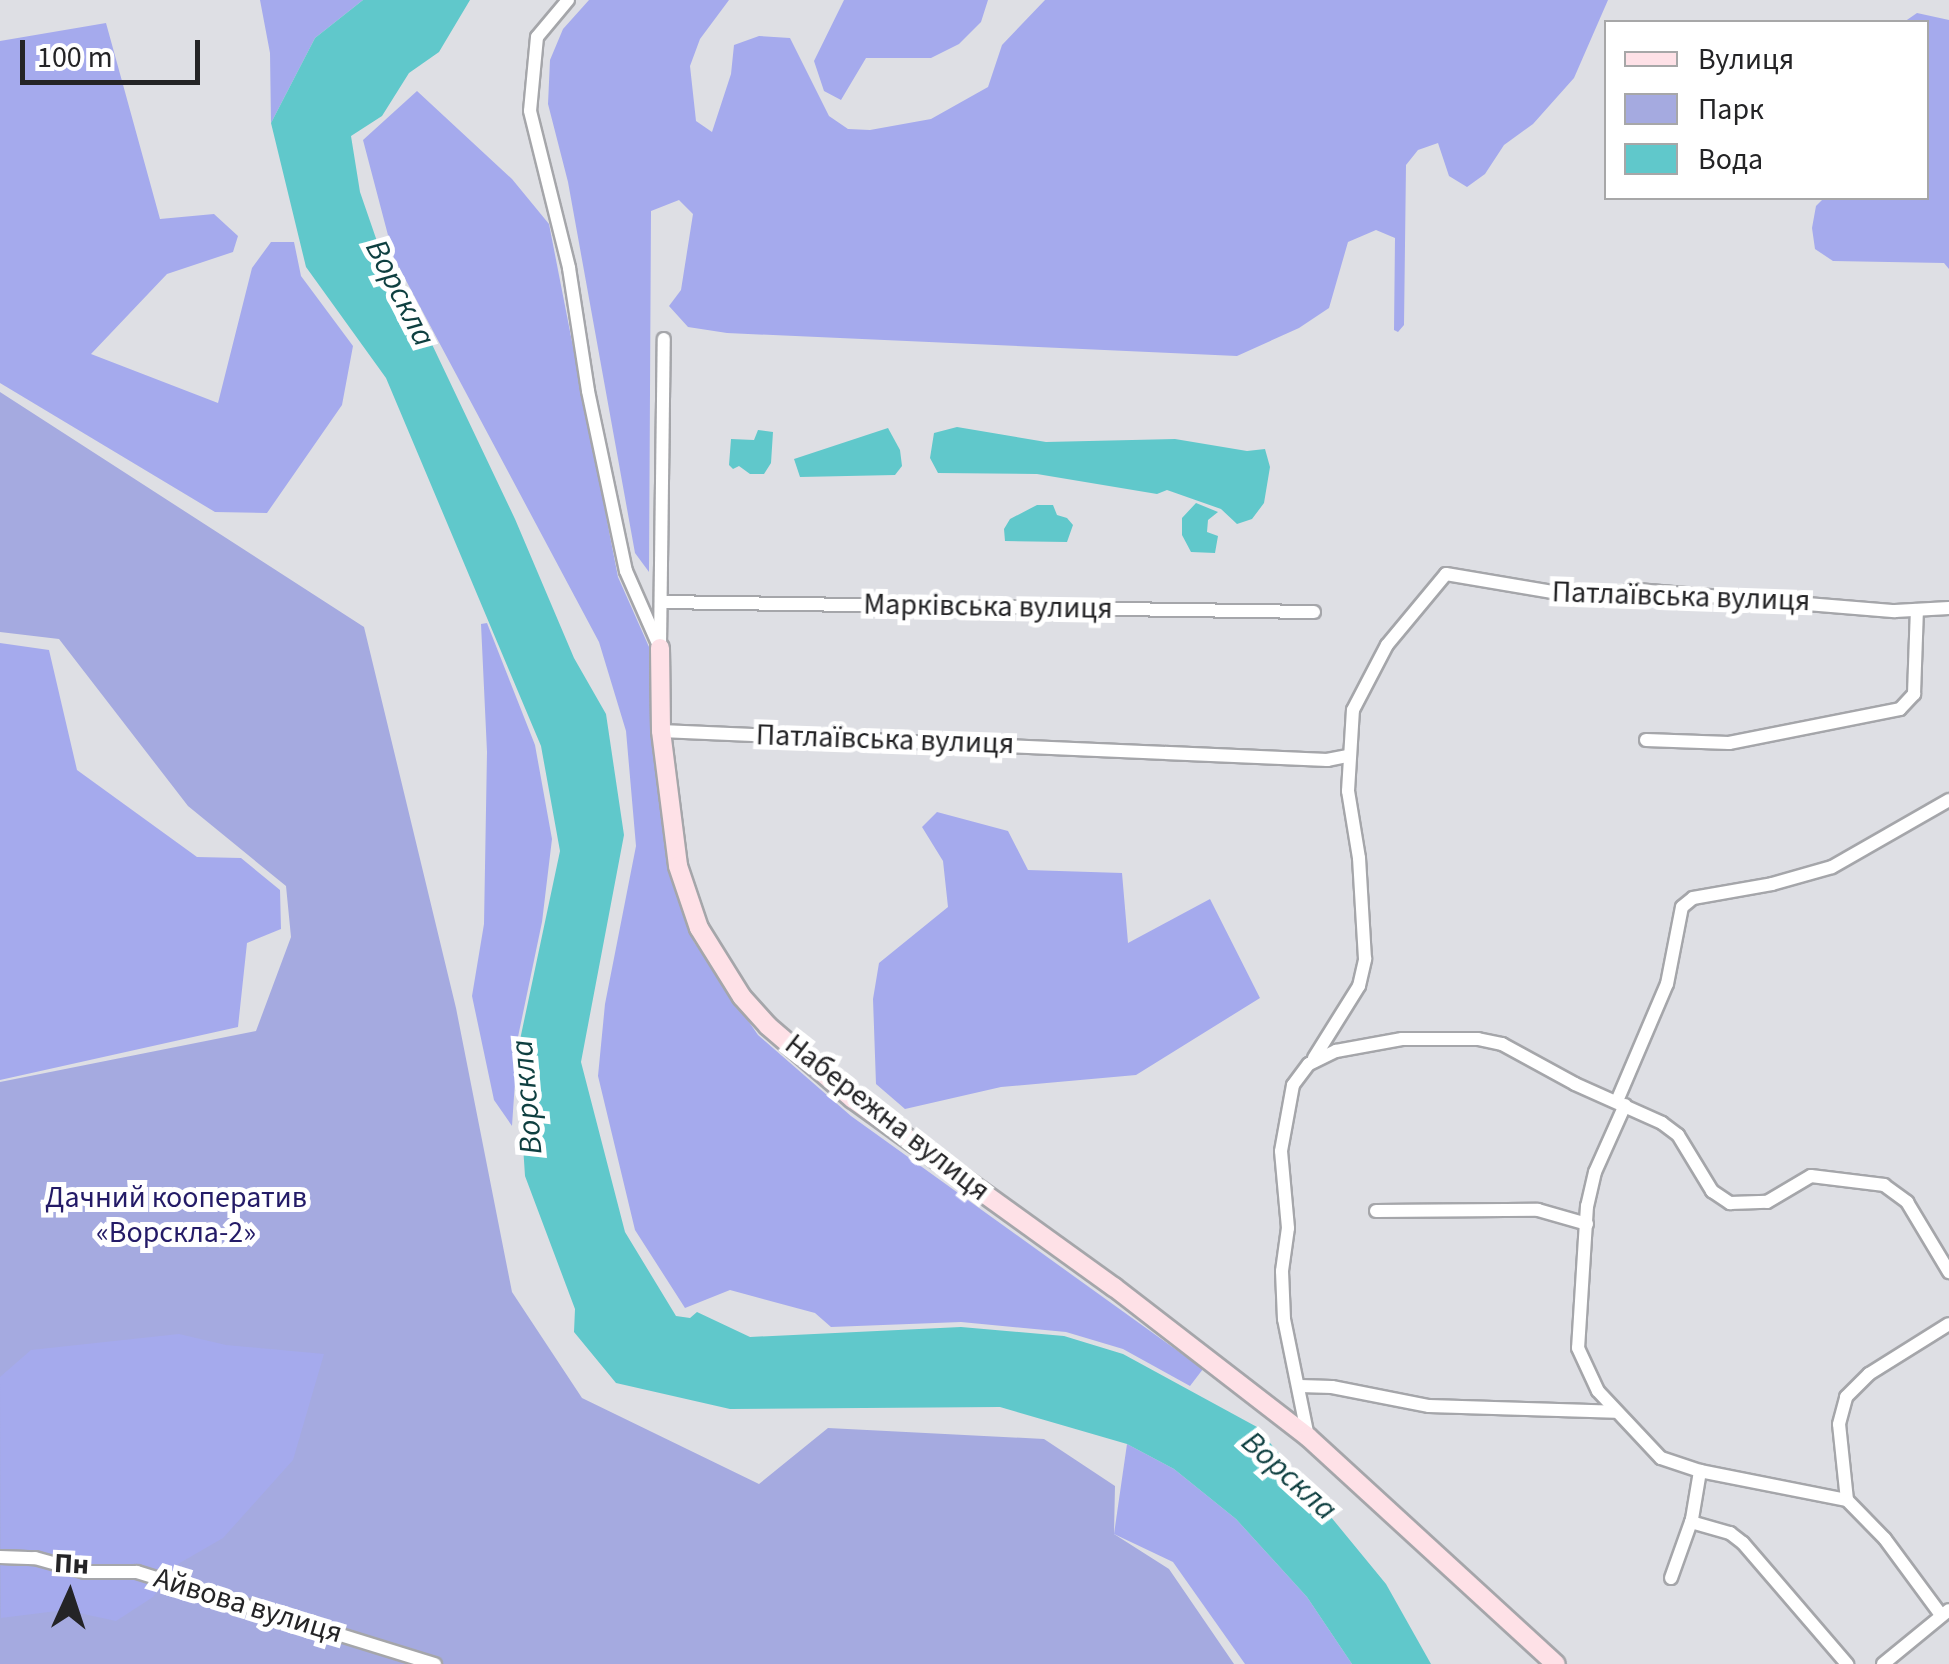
<!DOCTYPE html>
<html>
<head>
<meta charset="utf-8">
<style>
	body { margin:0 }
	#map { position:relative; width:1949px; height:1664px; overflow:hidden; background:#dedfe4; font-family:"Source Sans 3",sans-serif }
	div>[style] { position:absolute }
	.green>* { inset:0; background:#a5aae0 }
	.forest>* { inset:0; background:#a5aaed }
	.water>* { inset:0; background:#60c8cb }
	.roads { filter:drop-shadow(2px 0 #a5a6aa) drop-shadow(-2px 0 #a5a6aa) drop-shadow(0 2px #a5a6aa) drop-shadow(0 -2px #a5a6aa) }
	.street>* { height:12px; margin:-6px; padding:0 6px; transform-origin:6px; border-radius:6px; background:#fff }
	.secondary>* { height:18px; margin:-9px; padding:0 9px; transform-origin:9px; border-radius:9px; background:#fee1e7 }
	span { translate:-50% -50%; white-space:nowrap; text-align:center; line-height:1.15; -webkit-text-stroke:10px #fff; paint-order:stroke }
	.street-label { font-size:30px; color:#242426 }
	.park-label { font-size:30px; color:#241b67 }
	.water-label { font-size:32px; color:#0e3f40; font-style:italic }
	.legend { position:absolute; left:1604px; top:20px; width:325px; height:180px; box-sizing:border-box; background:#fff; border:2px solid #a7a7a8; margin:0; padding:12px 18px; list-style:none; font-size:30px; color:#242426 }
	.legend li { display:flex; align-items:center; gap:20px; height:50px }
	.legend b { width:50px; border:2px solid #a7a7a8 }
	.north { position:absolute; left:20px; top:1544px; width:100px; height:100px; -webkit-text-stroke:8px #fff; paint-order:stroke; rotate:3deg; font-size:28px; font-weight:700; line-height:40px; text-align:center; color:#242426 }
	.north::after { content:''; display:block; margin:auto; width:35px; height:45px; background:#242426; clip-path:polygon(50% 0,100% 100%,50% 72%,0 100%) }
	.scale { position:absolute; left:20px; top:40px; width:180px; height:45px; box-sizing:border-box; border:5px solid #242426; border-top:0; padding-left:12px; font-size:30px; line-height:35px; white-space:nowrap; color:#242426; -webkit-text-stroke:8px #fff; paint-order:stroke }
</style>
</head>
<body>
<div id="map">
	<div class="green">
		<div style="clip-path:polygon(0 392px,364px 627px,456px 1008px,512px 1292px,582px 1398px,759px 1484px,828px 1428px,1044px 1439px,1115px 1486px,1114px 1534px,1169px 1569px,1234px 1664px,0 1664px,0 1082px,256px 1031px,291px 937px,286px 886px,188px 806px,59px 639px,0 632px)"></div>
	</div>
	<div class="forest">
		<div style="clip-path:polygon(260px 0,363px 0,315px 38px,271px 123px,270px 53px)"></div>
		<div style="clip-path:polygon(589px 0,729px 0,700px 39px,690px 66px,696px 121px,712px 132px,731px 74px,734px 45px,759px 36px,790px 38px,829px 116px,848px 129px,870px 130px,931px 119px,988px 87px,1002px 45px,1045px 0,1608px 0,1574px 78px,1533px 124px,1504px 145px,1485px 174px,1467px 187px,1449px 176px,1438px 143px,1418px 150px,1406px 165px,1404px 325px,1398px 332px,1394px 330px,1395px 238px,1376px 230px,1348px 242px,1329px 308px,1299px 328px,1237px 356px,727px 333px,688px 327px,669px 306px,681px 290px,693px 214px,679px 200px,651px 211px,649px 572px,635px 553px,568px 182px,548px 104px,550px 60px,563px 29px)"></div>
		<div style="clip-path:polygon(844px 0,988px 0,981px 22px,959px 44px,931px 58px,866px 58px,841px 100px,824px 91px,814px 61px)"></div>
		<div style="clip-path:polygon(1917px 13px,1949px 20px,1949px 269px,1944px 263px,1833px 261px,1815px 249px,1812px 228px,1816px 206px,1824px 198px,1926px 198px,1926px 22px,1904px 22px)"></div>
		<div style="clip-path:polygon(106px 23px,160px 219px,214px 214px,238px 236px,233px 252px,167px 274px,91px 354px,218px 403px,252px 268px,271px 242px,294px 242px,301px 276px,353px 346px,342px 405px,267px 513px,215px 512px,0 383px,0 41px)"></div>
		<div style="clip-path:polygon(417px 91px,512px 179px,549px 224px,618px 577px,653px 656px,674px 879px,694px 942px,758px 1035px,851px 1116px,1203px 1369px,1190px 1386px,1123px 1349px,1066px 1332px,961px 1322px,831px 1327px,815px 1313px,730px 1290px,685px 1308px,635px 1230px,598px 1076px,605px 1004px,636px 846px,626px 731px,599px 642px,394px 258px,363px 140px)"></div>
		<div style="clip-path:polygon(487px 623px,535px 745px,552px 839px,542px 922px,518px 1037px,512px 1126px,494px 1100px,472px 996px,484px 924px,487px 752px,481px 624px)"></div>
		<div style="clip-path:polygon(0 643px,49px 650px,77px 770px,197px 857px,241px 858px,280px 890px,281px 929px,247px 943px,238px 1027px,0 1080px)"></div>
		<div style="clip-path:polygon(937px 812px,1008px 831px,1028px 870px,1122px 873px,1128px 943px,1210px 899px,1260px 998px,1136px 1075px,1001px 1087px,905px 1109px,876px 1084px,873px 999px,879px 963px,948px 907px,943px 861px,922px 827px)"></div>
		<div style="clip-path:polygon(179px 1334px,226px 1345px,324px 1354px,293px 1460px,223px 1538px,178px 1564px,153px 1597px,116px 1621px,65px 1610px,1px 1618px,0 1377px,31px 1350px)"></div>
		<div style="clip-path:polygon(1127px 1444px,1174px 1469px,1236px 1519px,1307px 1597px,1352px 1664px,1245px 1664px,1173px 1562px,1114px 1534px)"></div>
	</div>
	<div class="water">
		<div style="clip-path:polygon(363px 0,470px 0,439px 52px,409px 73px,382px 116px,351px 136px,360px 192px,380px 250px,410px 298px,515px 519px,574px 658px,606px 714px,624px 835px,581px 1062px,625px 1232px,676px 1316px,690px 1318px,697px 1312px,750px 1337px,961px 1327px,1064px 1336px,1123px 1354px,1257px 1427px,1386px 1584px,1431px 1664px,1352px 1664px,1307px 1597px,1236px 1519px,1174px 1469px,1127px 1444px,1000px 1407px,730px 1409px,616px 1383px,574px 1332px,575px 1309px,525px 1176px,517px 1054px,560px 851px,541px 746px,386px 378px,306px 267px,271px 123px,315px 38px)"></div>
		<div style="clip-path:polygon(957px 427px,1046px 442px,1175px 439px,1247px 451px,1265px 449px,1270px 467px,1264px 503px,1252px 519px,1237px 524px,1221px 509px,1167px 490px,1157px 494px,1037px 474px,938px 473px,930px 458px,934px 433px)"></div>
		<div style="clip-path:polygon(888px 428px,900px 450px,902px 466px,895px 475px,800px 477px,794px 459px)"></div>
		<div style="clip-path:polygon(758px 430px,773px 432px,771px 463px,764px 474px,750px 474px,739px 466px,733px 469px,729px 465px,731px 439px,754px 440px)"></div>
		<div style="clip-path:polygon(1196px 503px,1218px 512px,1208px 520px,1207px 532px,1218px 536px,1215px 553px,1191px 552px,1182px 535px,1182px 518px)"></div>
		<div style="clip-path:polygon(1037px 505px,1053px 505px,1057px 515px,1067px 518px,1073px 525px,1067px 542px,1005px 541px,1004px 529px,1010px 519px)"></div>
	</div>
	<div class="roads">
		<div class="street">
			<div style="left:568px;top:0;width:48px;rotate:130deg"></div>
			<div style="left:537px;top:37px;width:74px;rotate:95.4deg"></div>
			<div style="left:530px;top:111px;width:162px;rotate:76deg"></div>
			<div style="left:569px;top:268px;width:124px;rotate:81.2deg"></div>
			<div style="left:588px;top:391px;width:184px;rotate:78.1deg"></div>
			<div style="left:626px;top:571px;width:84px;rotate:66.2deg"></div>
			<div style="left:661px;top:602px;width:653px;rotate:0.88deg"></div>
			<div style="left:660px;top:646px;width:307px;rotate:-89.3deg"></div>
			<div style="left:661px;top:731px;width:667px;rotate:2.49deg"></div>
			<div style="left:1327px;top:760px;width:20px;rotate:-11deg"></div>
			<div style="left:1646px;top:740px;width:83px;rotate:2.1deg"></div>
			<div style="left:1729px;top:743px;width:174px;rotate:-11.2deg"></div>
			<div style="left:1900px;top:709px;width:21px;rotate:-47deg"></div>
			<div style="left:1914px;top:694px;width:84px;rotate:-88deg"></div>
			<div style="left:1314px;top:1058px;width:85px;rotate:-58deg"></div>
			<div style="left:1359px;top:986px;width:28px;rotate:-77deg"></div>
			<div style="left:1365px;top:959px;width:101px;rotate:-93.4deg"></div>
			<div style="left:1359px;top:858px;width:68px;rotate:-99.3deg"></div>
			<div style="left:1348px;top:791px;width:81px;rotate:-86.5deg"></div>
			<div style="left:1353px;top:710px;width:73px;rotate:-62.4deg"></div>
			<div style="left:1387px;top:645px;width:92px;rotate:-50.3deg"></div>
			<div style="left:1446px;top:574px;width:144px;rotate:9.6deg"></div>
			<div style="left:1588px;top:598px;width:50px;rotate:-9.3deg"></div>
			<div style="left:1637px;top:590px;width:259px;rotate:4.7deg"></div>
			<div style="left:1895px;top:611px;width:54px;rotate:-3.2deg"></div>
			<div style="left:1617px;top:1101px;width:127px;rotate:-66.9deg"></div>
			<div style="left:1667px;top:984px;width:78px;rotate:-79deg"></div>
			<div style="left:1682px;top:907px;width:14px;rotate:-39deg"></div>
			<div style="left:1693px;top:898px;width:80px;rotate:-10deg"></div>
			<div style="left:1772px;top:884px;width:62px;rotate:-15.8deg"></div>
			<div style="left:1832px;top:867px;width:135px;rotate:-29.8deg"></div>
			<div style="left:1625px;top:1105px;width:73px;rotate:114.1deg"></div>
			<div style="left:1595px;top:1172px;width:35px;rotate:103deg"></div>
			<div style="left:1587px;top:1206px;width:142px;rotate:93.6deg"></div>
			<div style="left:1578px;top:1348px;width:47px;rotate:65.1deg"></div>
			<div style="left:1598px;top:1391px;width:92px;rotate:46.8deg"></div>
			<div style="left:1661px;top:1458px;width:41px;rotate:18.4deg"></div>
			<div style="left:1700px;top:1471px;width:150px;rotate:11.2deg"></div>
			<div style="left:1847px;top:1500px;width:54px;rotate:45.7deg"></div>
			<div style="left:1885px;top:1539px;width:94px;rotate:53.6deg"></div>
			<div style="left:1376px;top:1211px;width:162px;rotate:-0.4deg"></div>
			<div style="left:1538px;top:1210px;width:51px;rotate:15.9deg"></div>
			<div style="left:1300px;top:1386px;width:32px;rotate:2deg"></div>
			<div style="left:1332px;top:1387px;width:99px;rotate:11.1deg"></div>
			<div style="left:1429px;top:1406px;width:186px;rotate:1.8deg"></div>
			<div style="left:1308px;top:1437px;width:120px;rotate:-101.5deg"></div>
			<div style="left:1284px;top:1319px;width:48px;rotate:-92.4deg"></div>
			<div style="left:1282px;top:1271px;width:43px;rotate:-82.1deg"></div>
			<div style="left:1288px;top:1228px;width:77px;rotate:-95.2deg"></div>
			<div style="left:1281px;top:1151px;width:67px;rotate:-79.7deg"></div>
			<div style="left:1293px;top:1085px;width:26px;rotate:-53deg"></div>
			<div style="left:1309px;top:1064px;width:30px;rotate:-26deg"></div>
			<div style="left:1336px;top:1051px;width:67px;rotate:-10.3deg"></div>
			<div style="left:1402px;top:1039px;width:76px"></div>
			<div style="left:1478px;top:1039px;width:25px;rotate:12deg"></div>
			<div style="left:1502px;top:1044px;width:83px;rotate:28.7deg"></div>
			<div style="left:1575px;top:1084px;width:95px;rotate:24.1deg"></div>
			<div style="left:1662px;top:1123px;width:20px;rotate:37deg"></div>
			<div style="left:1678px;top:1135px;width:66px;rotate:58.7deg"></div>
			<div style="left:1712px;top:1191px;width:22px;rotate:34deg"></div>
			<div style="left:1730px;top:1203px;width:37px;rotate:-2deg"></div>
			<div style="left:1767px;top:1202px;width:51px;rotate:-30.6deg"></div>
			<div style="left:1811px;top:1176px;width:74px;rotate:7deg"></div>
			<div style="left:1884px;top:1185px;width:29px;rotate:36deg"></div>
			<div style="left:1907px;top:1202px;width:82px;rotate:59deg"></div>
			<div style="left:1847px;top:1500px;width:76px;rotate:-96deg"></div>
			<div style="left:1839px;top:1424px;width:28px;rotate:-75deg"></div>
			<div style="left:1846px;top:1397px;width:33px;rotate:-45deg"></div>
			<div style="left:1869px;top:1374px;width:94px;rotate:-32deg"></div>
			<div style="left:1691px;top:1522px;width:41px;rotate:15.8deg"></div>
			<div style="left:1730px;top:1533px;width:16px;rotate:38deg"></div>
			<div style="left:1743px;top:1543px;width:160px;rotate:49.3deg"></div>
			<div style="left:0;top:1557px;width:35px;rotate:2deg"></div>
			<div style="left:35px;top:1558px;width:52px;rotate:15.6deg"></div>
			<div style="left:85px;top:1572px;width:52px"></div>
			<div style="left:137px;top:1572px;width:312px;rotate:17.2deg"></div>
			<div style="left:1671px;top:1578px;width:63px;rotate:-70.4deg"></div>
			<div style="left:1692px;top:1519px;width:49px;rotate:-80.5deg"></div>
			<div style="left:1883px;top:1664px;width:85px;rotate:-39.3deg"></div>
		</div>
		<div class="secondary">
			<div style="left:660px;top:648px;width:83px;rotate:89.3deg"></div>
			<div style="left:661px;top:731px;width:136px;rotate:82.8deg"></div>
			<div style="left:678px;top:866px;width:65px;rotate:71.3deg"></div>
			<div style="left:699px;top:928px;width:81px;rotate:58.1deg"></div>
			<div style="left:742px;top:997px;width:39px;rotate:48deg"></div>
			<div style="left:768px;top:1026px;width:112px;rotate:40.7deg"></div>
			<div style="left:853px;top:1099px;width:322px;rotate:35.8deg"></div>
			<div style="left:1114px;top:1287px;width:245px;rotate:37.7deg"></div>
			<div style="left:1308px;top:1437px;width:336px;rotate:42.5deg"></div>
		</div>
	</div>
	<div class="street-label">
		<span style="left:1681px;top:597px;rotate:2deg">Патлаївська вулиця</span>
		<span style="left:988px;top:607px;rotate:1deg">Марківська вулиця</span>
		<span style="left:885px;top:740px;rotate:2deg">Патлаївська вулиця</span>
		<span style="left:887px;top:1118px;rotate:38deg">Набережна вулиця</span>
		<span style="left:248px;top:1606px;rotate:17deg">Айвова вулиця</span>
	</div>
	<div class="park-label">
		<span style="left:176px;top:1215px">Дачний кооператив<br>«Ворскла-2»</span>
	</div>
	<div class="water-label">
		<span style="left:400px;top:293px;rotate:63deg">Ворскла</span>
		<span style="left:527px;top:1097px;rotate:-95deg">Ворскла</span>
		<span style="left:1289px;top:1476px;rotate:42deg">Ворскла</span>
	</div>
	<ul class="legend">
	<li><b style="height:12px;background:#fee1e7"></b>Вулиця</li>
	<li><b style="height:28px;background:#a5aae0"></b>Парк</li>
	<li><b style="height:28px;background:#60c8cb"></b>Вода</li>
	</ul>
	<div class="north">Пн</div>
	<div class="scale">100 m</div>
</div>
</body>
</html>
